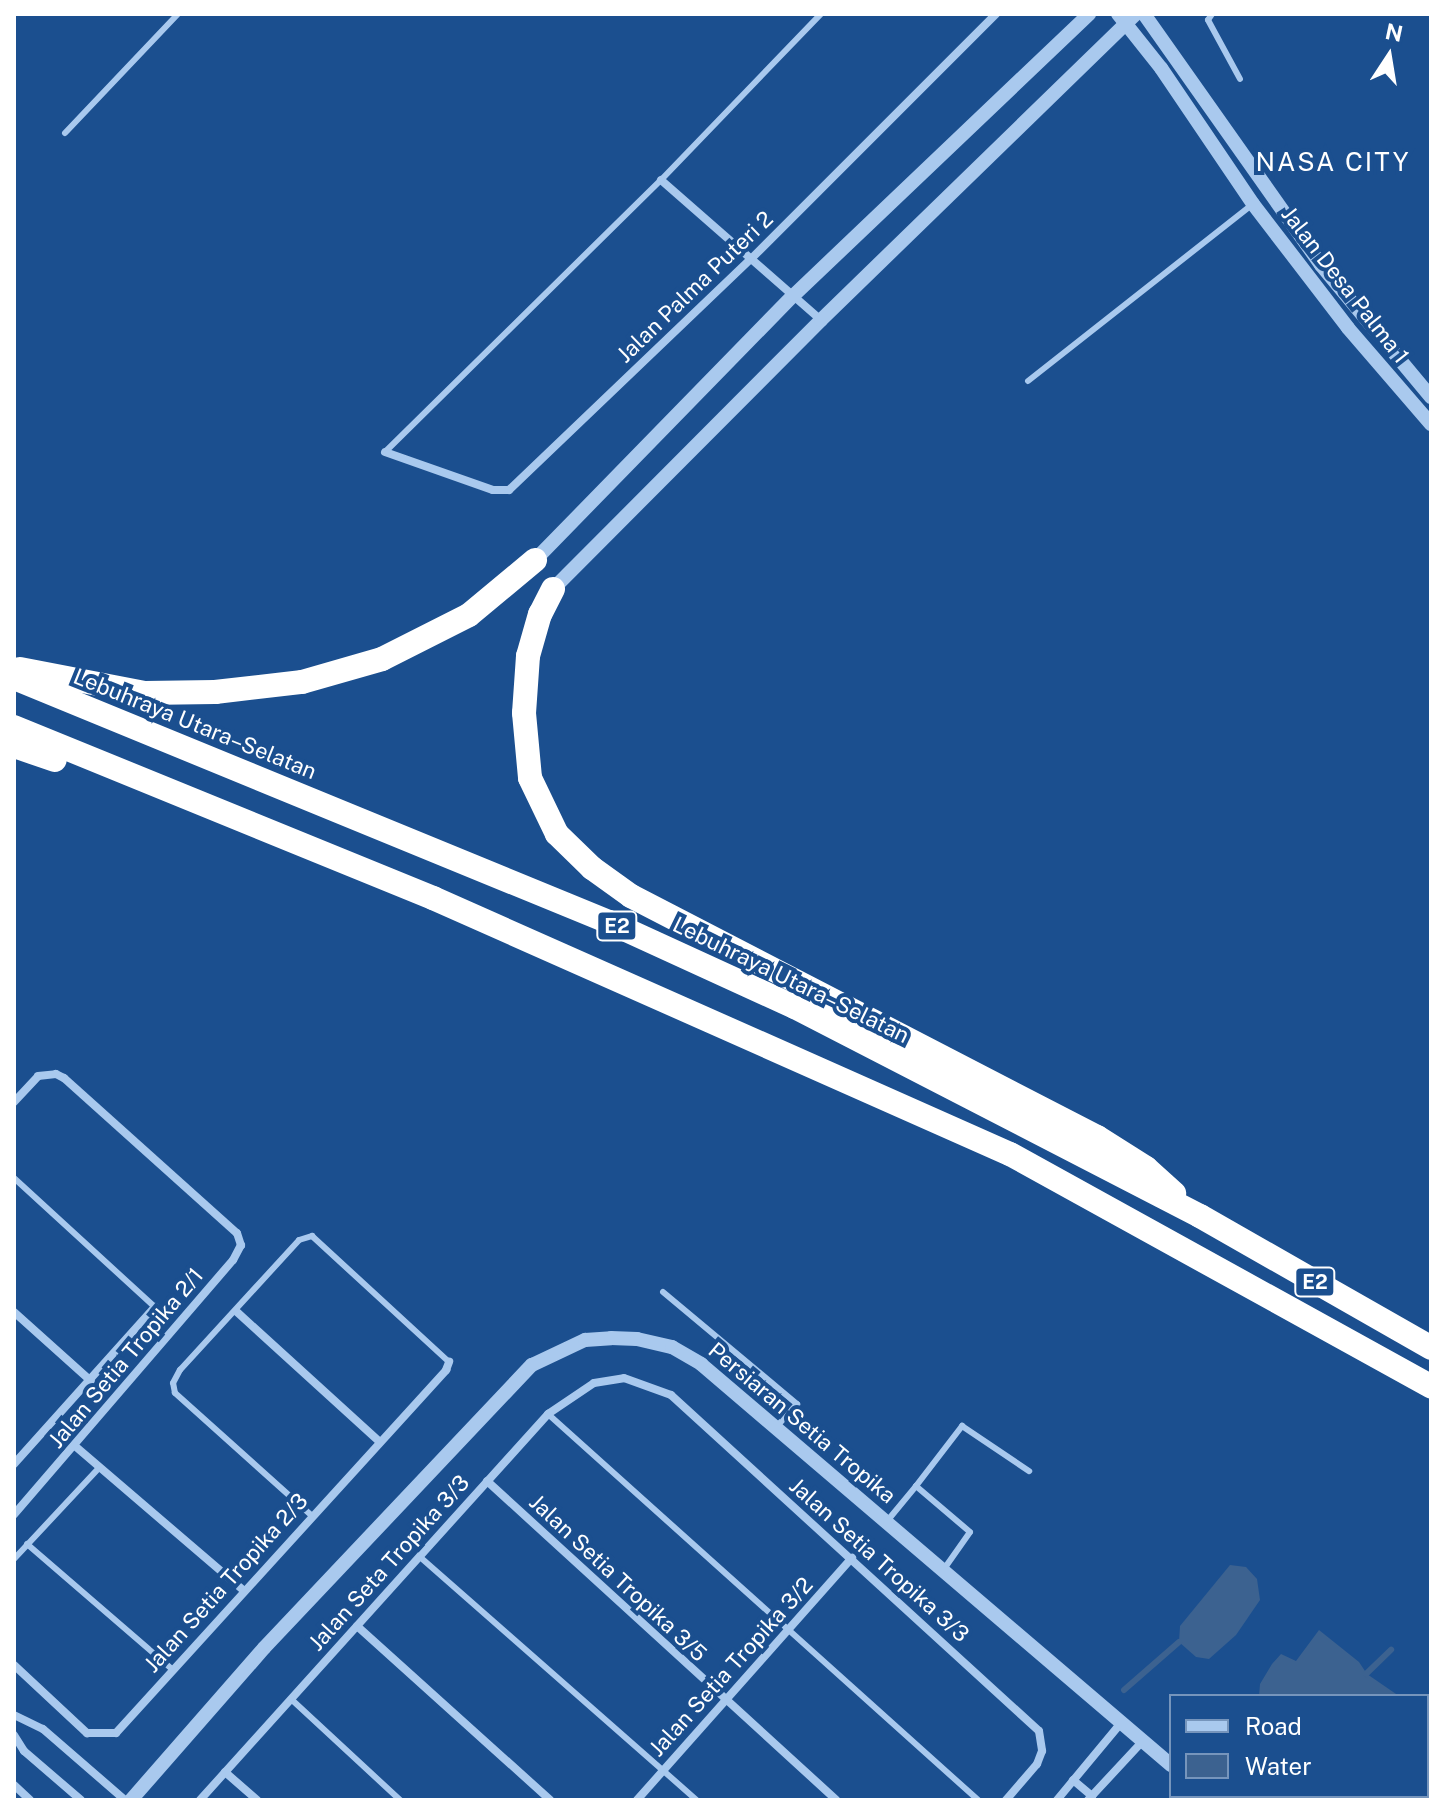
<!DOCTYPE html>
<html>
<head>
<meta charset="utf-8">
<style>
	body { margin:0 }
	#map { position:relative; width:1445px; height:1814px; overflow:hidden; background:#1b4f8f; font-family:"Public Sans",sans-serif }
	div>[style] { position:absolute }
	.water>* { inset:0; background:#3c6290 }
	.stream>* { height:6px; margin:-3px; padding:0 3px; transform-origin:3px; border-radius:3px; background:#3c6290 }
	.service>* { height:6px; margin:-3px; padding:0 3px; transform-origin:3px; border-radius:3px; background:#a9c9ee }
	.minor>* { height:8px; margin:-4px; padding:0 4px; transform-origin:4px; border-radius:4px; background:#a9c9ee }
	.tertiary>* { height:14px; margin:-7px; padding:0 7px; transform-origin:7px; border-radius:7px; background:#a9c9ee }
	.motorway>* { height:24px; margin:-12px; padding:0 12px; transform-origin:12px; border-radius:12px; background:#fff }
	span { translate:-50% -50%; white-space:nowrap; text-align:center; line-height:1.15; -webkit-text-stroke:8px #1b4f8f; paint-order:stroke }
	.shield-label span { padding:2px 6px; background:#1b4f8f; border:2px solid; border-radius:6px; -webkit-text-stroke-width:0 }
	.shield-label { font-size:20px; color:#fff; font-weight:700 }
	.street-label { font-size:22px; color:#fff }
	.quarter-label { font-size:26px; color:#fff; letter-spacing:2px }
	.frame { position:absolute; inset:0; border:16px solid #fff; pointer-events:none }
	.legend { position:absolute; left:1169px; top:1694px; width:260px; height:104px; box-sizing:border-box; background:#1b4f8f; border:2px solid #7695bc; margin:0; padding:10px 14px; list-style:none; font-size:24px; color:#fff }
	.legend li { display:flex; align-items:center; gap:16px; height:40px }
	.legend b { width:40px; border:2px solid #7695bc }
	.north { position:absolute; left:1349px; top:16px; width:80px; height:80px; -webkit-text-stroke:6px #1b4f8f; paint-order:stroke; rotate:12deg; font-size:22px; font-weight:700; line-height:32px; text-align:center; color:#fff }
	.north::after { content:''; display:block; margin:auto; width:28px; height:36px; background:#fff; clip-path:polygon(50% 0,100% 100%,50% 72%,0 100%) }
</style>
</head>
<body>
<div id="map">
	<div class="water">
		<div style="clip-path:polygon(1230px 1565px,1246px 1567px,1257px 1579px,1260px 1600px,1236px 1635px,1209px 1659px,1196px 1657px,1179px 1642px,1180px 1626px)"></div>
		<div style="clip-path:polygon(1319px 1630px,1359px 1662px,1367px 1674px,1399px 1696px,1259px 1696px,1260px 1684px,1272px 1664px,1281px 1654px,1296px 1661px)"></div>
	</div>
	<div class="stream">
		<div style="left:1366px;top:1674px;width:35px;rotate:-44deg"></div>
		<div style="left:1124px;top:1690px;width:73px;rotate:-41.1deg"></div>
		<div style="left:1357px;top:1800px;width:4px;rotate:-63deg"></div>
	</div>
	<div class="service">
		<div style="left:1212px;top:14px;width:7px;rotate:124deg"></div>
		<div style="left:1208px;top:20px;width:67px;rotate:61.5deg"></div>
		<div style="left:65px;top:133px;width:164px;rotate:-46.5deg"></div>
		<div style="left:1028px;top:381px;width:286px;rotate:-38.2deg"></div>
		<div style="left:385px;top:452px;width:388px;rotate:-44.6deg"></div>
		<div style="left:661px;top:180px;width:231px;rotate:-46.1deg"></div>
		<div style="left:14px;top:1178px;width:191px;rotate:42.5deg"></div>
		<div style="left:663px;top:1292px;width:175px;rotate:39.9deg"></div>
		<div style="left:797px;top:1404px;width:30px;rotate:132deg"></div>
		<div style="left:548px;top:1414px;width:578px;rotate:41.91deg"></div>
		<div style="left:311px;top:1515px;width:183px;rotate:-138.1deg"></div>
		<div style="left:175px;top:1393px;width:10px;rotate:-101deg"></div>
		<div style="left:173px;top:1383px;width:15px;rotate:-62deg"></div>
		<div style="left:180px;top:1370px;width:176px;rotate:-47.5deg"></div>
		<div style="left:299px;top:1240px;width:14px;rotate:-17deg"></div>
		<div style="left:312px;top:1236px;width:186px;rotate:42.6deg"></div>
		<div style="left:888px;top:1520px;width:44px;rotate:-50.5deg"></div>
		<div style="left:27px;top:1544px;width:191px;rotate:40.8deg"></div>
		<div style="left:420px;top:1557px;width:368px;rotate:41.3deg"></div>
		<div style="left:14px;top:1559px;width:125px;rotate:-47deg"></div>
		<div style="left:944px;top:1569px;width:45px;rotate:-54.9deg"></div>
		<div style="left:970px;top:1532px;width:71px;rotate:-139.6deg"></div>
		<div style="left:916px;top:1486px;width:76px;rotate:-52.5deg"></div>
		<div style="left:962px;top:1426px;width:81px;rotate:33.9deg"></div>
		<div style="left:291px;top:1699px;width:149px;rotate:42.8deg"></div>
	</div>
	<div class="minor">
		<div style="left:661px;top:180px;width:213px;rotate:41.2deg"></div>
		<div style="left:385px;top:452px;width:114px;rotate:19.4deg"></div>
		<div style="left:493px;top:490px;width:16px"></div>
		<div style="left:509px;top:490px;width:333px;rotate:-43.7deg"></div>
		<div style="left:750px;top:260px;width:348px;rotate:-45deg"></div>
		<div style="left:14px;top:1102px;width:35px;rotate:-47deg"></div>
		<div style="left:38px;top:1076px;width:18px;rotate:-6deg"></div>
		<div style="left:56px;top:1074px;width:9px;rotate:27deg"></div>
		<div style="left:64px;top:1078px;width:232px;rotate:41.9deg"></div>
		<div style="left:237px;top:1233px;width:13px;rotate:72deg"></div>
		<div style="left:241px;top:1245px;width:17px;rotate:118deg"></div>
		<div style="left:233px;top:1260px;width:336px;rotate:130.7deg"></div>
		<div style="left:14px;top:1312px;width:103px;rotate:41.9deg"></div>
		<div style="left:237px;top:1312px;width:192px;rotate:42.3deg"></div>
		<div style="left:75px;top:1446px;width:221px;rotate:40.6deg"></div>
		<div style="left:14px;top:1464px;width:211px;rotate:-48.1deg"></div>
		<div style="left:487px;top:1481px;width:473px;rotate:42.4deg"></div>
		<div style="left:357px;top:1626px;width:260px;rotate:42deg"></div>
		<div style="left:14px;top:1665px;width:100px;rotate:43deg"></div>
		<div style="left:87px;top:1733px;width:29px"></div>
		<div style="left:116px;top:1733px;width:491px;rotate:-47.7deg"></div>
		<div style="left:446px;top:1370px;width:9px;rotate:-69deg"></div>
		<div style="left:14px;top:1715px;width:32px;rotate:26deg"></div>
		<div style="left:43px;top:1729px;width:108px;rotate:40.9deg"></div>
		<div style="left:14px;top:1735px;width:19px;rotate:58deg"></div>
		<div style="left:24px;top:1751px;width:75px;rotate:40.7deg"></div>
		<div style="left:225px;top:1772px;width:43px;rotate:41.2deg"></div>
		<div style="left:1073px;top:1780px;width:25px;rotate:40deg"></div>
		<div style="left:14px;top:1785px;width:22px;rotate:43deg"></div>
		<div style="left:200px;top:1800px;width:520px;rotate:-47.96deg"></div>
		<div style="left:548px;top:1414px;width:55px;rotate:-34deg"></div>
		<div style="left:594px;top:1383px;width:30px;rotate:-9deg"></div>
		<div style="left:624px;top:1378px;width:50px;rotate:19.9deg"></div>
		<div style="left:671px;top:1395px;width:498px;rotate:42.4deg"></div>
		<div style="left:1039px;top:1731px;width:20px;rotate:81deg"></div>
		<div style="left:1042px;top:1751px;width:14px;rotate:111deg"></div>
		<div style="left:1037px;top:1764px;width:48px;rotate:130.7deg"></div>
		<div style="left:637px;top:1800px;width:324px;rotate:-48.4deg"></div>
		<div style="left:1057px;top:1800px;width:99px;rotate:-50.3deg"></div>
		<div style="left:1088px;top:1800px;width:78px;rotate:-47.1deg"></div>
	</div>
	<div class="tertiary">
		<div style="left:1118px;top:14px;width:69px;rotate:51.5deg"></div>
		<div style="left:1161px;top:68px;width:164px;rotate:55.9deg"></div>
		<div style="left:1253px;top:204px;width:156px;rotate:52.5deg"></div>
		<div style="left:1348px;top:328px;width:127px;rotate:49.2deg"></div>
		<div style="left:1144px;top:14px;width:307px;rotate:54.8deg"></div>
		<div style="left:1321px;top:265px;width:172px;rotate:50.2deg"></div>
		<div style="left:535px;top:560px;width:369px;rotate:-45.7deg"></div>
		<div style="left:793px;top:296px;width:409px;rotate:-43.6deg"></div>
		<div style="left:553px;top:589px;width:380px;rotate:-45.1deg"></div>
		<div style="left:821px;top:320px;width:439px;rotate:-44.2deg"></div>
		<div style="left:1212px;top:1796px;width:6px;rotate:39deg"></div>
		<div style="left:131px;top:1800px;width:202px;rotate:-48.8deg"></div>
		<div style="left:264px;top:1648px;width:390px;rotate:-46.6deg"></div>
		<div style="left:532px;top:1365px;width:59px;rotate:-25.3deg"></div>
		<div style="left:585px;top:1340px;width:26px;rotate:-4deg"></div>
		<div style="left:611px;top:1338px;width:26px;rotate:2deg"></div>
		<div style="left:637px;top:1339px;width:36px;rotate:13deg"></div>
		<div style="left:672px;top:1347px;width:34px;rotate:30deg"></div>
		<div style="left:701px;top:1364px;width:618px;rotate:40.47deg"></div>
	</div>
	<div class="motorway">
		<div style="left:553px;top:589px;width:28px;rotate:117deg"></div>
		<div style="left:540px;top:614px;width:44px;rotate:105.9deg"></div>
		<div style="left:528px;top:656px;width:57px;rotate:94deg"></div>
		<div style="left:524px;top:713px;width:65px;rotate:84.7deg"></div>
		<div style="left:530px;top:778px;width:62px;rotate:64.3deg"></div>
		<div style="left:557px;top:834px;width:49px;rotate:44.2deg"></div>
		<div style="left:592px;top:868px;width:48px;rotate:35.7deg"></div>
		<div style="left:631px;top:896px;width:525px;rotate:27.35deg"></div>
		<div style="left:1097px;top:1137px;width:58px;rotate:32.3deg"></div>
		<div style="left:1146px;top:1168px;width:38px;rotate:42deg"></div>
		<div style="left:20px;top:669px;width:127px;rotate:10.9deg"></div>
		<div style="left:145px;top:693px;width:70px;rotate:-0.8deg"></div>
		<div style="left:215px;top:692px;width:88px;rotate:-6.6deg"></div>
		<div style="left:302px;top:682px;width:83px;rotate:-16deg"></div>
		<div style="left:382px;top:659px;width:97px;rotate:-26.8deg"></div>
		<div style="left:469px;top:615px;width:86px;rotate:-39.8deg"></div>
		<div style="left:14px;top:678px;width:643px;rotate:22.3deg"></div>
		<div style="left:609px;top:922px;width:205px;rotate:24.6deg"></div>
		<div style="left:795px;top:1007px;width:456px;rotate:27.3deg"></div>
		<div style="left:1200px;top:1216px;width:266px;rotate:29.7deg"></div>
		<div style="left:14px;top:727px;width:453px;rotate:22.2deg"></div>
		<div style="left:433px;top:898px;width:631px;rotate:23.93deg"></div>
		<div style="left:1010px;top:1154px;width:481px;rotate:28.9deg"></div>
		<div style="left:14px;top:746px;width:43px;rotate:18.9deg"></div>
	</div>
	<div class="shield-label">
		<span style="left:617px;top:926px">E2</span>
		<span style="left:1315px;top:1282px">E2</span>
	</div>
	<div class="street-label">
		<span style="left:1345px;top:285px;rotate:52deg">Jalan Desa Palma 1</span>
		<span style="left:695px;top:287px;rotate:-44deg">Jalan Palma Puteri 2</span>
		<span style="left:195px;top:724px;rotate:22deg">Lebuhraya Utara–Selatan</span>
		<span style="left:791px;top:980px;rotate:26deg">Lebuhraya Utara–Selatan</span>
		<span style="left:126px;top:1358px;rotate:-50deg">Jalan Setia Tropika 2/1</span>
		<span style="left:802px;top:1423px;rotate:40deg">Persiaran Setia Tropika</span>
		<span style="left:879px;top:1560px;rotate:42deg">Jalan Setia Tropika 3/3</span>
		<span style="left:389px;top:1563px;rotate:-48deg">Jalan Seta Tropika 3/3</span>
		<span style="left:618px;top:1578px;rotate:43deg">Jalan Setia Tropika 3/5</span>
		<span style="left:226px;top:1583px;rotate:-48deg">Jalan Setia Tropika 2/3</span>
		<span style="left:731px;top:1667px;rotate:-48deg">Jalan Setia Tropika 3/2</span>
	</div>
	<div class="quarter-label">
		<span style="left:1333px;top:162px">NASA CITY</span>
	</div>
	<div class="frame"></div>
	<ul class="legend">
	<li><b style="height:10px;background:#a9c9ee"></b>Road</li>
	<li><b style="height:22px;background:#3c6290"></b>Water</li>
	</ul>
	<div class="north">N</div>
</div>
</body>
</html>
